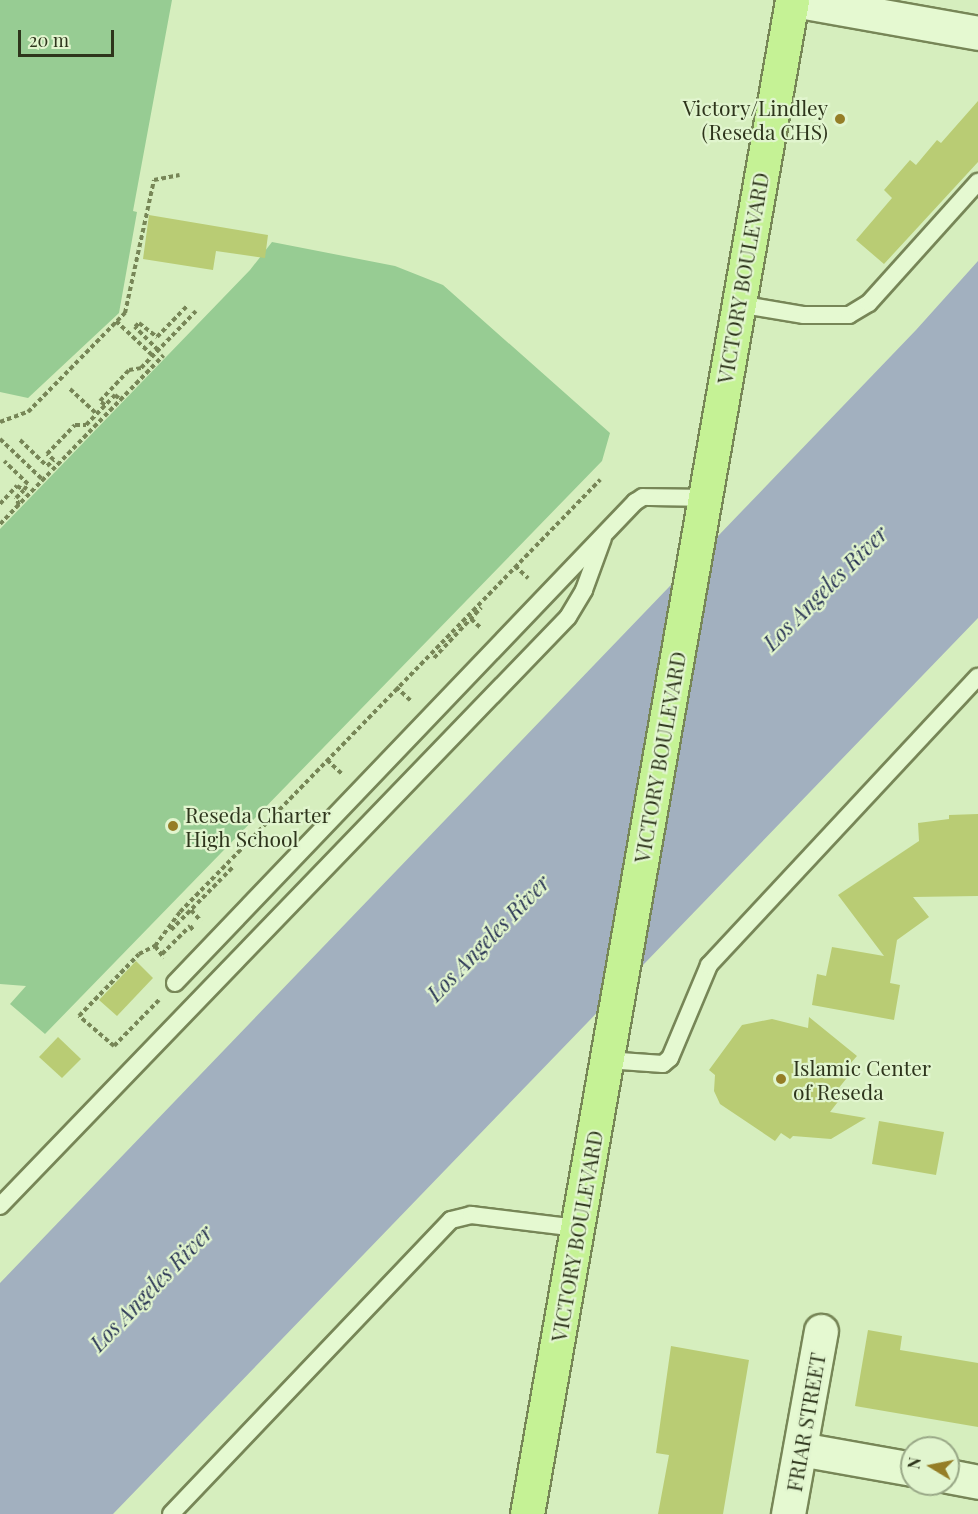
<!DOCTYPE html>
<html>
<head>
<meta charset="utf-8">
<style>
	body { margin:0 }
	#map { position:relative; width:978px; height:1514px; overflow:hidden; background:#d6eebe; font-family:"Playfair Display",serif }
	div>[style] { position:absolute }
	.green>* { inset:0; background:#97cc93 }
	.water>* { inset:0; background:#a2b0bf }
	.building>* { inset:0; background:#b9cc74 }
	.path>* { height:4px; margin-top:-2px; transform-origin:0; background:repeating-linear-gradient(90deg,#778657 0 4.5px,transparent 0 7.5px) }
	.roads { filter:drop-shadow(2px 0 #778657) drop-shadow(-2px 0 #778657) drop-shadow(0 2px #778657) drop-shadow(0 -2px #778657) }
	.service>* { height:16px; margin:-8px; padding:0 8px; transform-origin:8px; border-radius:8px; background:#e5f9d1 }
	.minor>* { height:33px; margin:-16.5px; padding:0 16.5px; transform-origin:16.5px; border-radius:16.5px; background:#e5f9d1 }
	.secondary>* { height:33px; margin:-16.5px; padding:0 16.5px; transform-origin:16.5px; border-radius:16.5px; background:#e5f9d1 }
	.primary>* { height:33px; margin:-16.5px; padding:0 16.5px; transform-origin:16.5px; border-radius:16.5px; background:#c5f295 }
	.dots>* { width:16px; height:16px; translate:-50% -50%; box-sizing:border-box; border:3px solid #e1f5ce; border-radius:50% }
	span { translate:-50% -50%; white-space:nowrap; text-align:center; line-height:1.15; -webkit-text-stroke:4.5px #e1f5ce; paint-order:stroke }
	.poi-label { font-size:21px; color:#2e351c }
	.right { translate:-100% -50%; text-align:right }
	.left { translate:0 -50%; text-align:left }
	.street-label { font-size:21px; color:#2e351c }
	.water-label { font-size:22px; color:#2b3655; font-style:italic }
	.north { position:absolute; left:900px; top:1436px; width:60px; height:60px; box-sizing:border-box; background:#e1f5ce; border:2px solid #99a887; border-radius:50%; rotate:280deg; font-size:16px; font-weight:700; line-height:24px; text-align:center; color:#2e351c }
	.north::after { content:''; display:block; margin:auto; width:21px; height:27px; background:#957e27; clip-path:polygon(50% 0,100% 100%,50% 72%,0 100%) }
	.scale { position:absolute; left:18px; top:30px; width:96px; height:27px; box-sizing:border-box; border:3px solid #2e351c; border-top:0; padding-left:8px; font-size:18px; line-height:21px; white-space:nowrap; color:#2e351c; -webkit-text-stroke:4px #e1f5ce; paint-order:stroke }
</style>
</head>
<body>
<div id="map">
	<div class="green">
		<div style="clip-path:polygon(0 0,172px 0,133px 211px,137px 212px,119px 313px,28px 398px,0 392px)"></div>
		<div style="clip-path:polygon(272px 242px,395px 266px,443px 285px,610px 433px,602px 461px,45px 1034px,10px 1004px,26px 986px,0 984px,0 529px,250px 270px)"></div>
	</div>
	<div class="water">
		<div style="clip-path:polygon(978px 261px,978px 618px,113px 1514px,0 1514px,0 1283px,916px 330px)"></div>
	</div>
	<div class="building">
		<div style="clip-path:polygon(978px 101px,978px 162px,884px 264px,856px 240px,892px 198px,884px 190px,910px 160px,916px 165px,937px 140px,941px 143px)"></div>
		<div style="clip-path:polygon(149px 215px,268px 235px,265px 258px,216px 251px,213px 270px,143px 259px)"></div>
		<div style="clip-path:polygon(978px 814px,978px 896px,913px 897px,929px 917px,897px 940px,890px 983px,900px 985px,894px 1020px,812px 1005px,817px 974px,826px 976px,832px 947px,884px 956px,838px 895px,919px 841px,918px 823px,949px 819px,949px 815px)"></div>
		<div style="clip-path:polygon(136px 961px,153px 978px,117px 1016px,99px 1000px)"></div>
		<div style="clip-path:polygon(809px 1017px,857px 1056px,849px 1065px,854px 1069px,838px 1089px,844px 1094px,830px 1112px,866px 1118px,831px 1139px,793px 1136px,790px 1139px,781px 1133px,775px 1141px,720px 1104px,714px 1091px,715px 1075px,709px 1070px,742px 1025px,772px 1019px,808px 1028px)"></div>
		<div style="clip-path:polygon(58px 1037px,81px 1059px,62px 1078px,39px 1057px)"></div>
		<div style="clip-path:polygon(879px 1121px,944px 1132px,936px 1175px,872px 1164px)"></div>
		<div style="clip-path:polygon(868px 1330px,902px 1336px,900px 1350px,978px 1363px,978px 1427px,855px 1406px)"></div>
		<div style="clip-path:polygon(671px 1346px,749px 1360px,723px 1514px,658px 1514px,669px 1455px,656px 1453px)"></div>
	</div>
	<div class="path">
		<div style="left:116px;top:321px;width:51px;rotate:43.4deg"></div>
		<div style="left:158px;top:350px;width:33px;rotate:-135deg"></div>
		<div style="left:135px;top:327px;width:6px;rotate:-45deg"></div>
		<div style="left:139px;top:323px;width:23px;rotate:38deg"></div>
		<div style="left:157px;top:337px;width:43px;rotate:-45.9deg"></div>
		<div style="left:70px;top:389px;width:37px;rotate:43deg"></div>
		<div style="left:105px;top:405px;width:6px;rotate:-141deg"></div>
		<div style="left:100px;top:401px;width:42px;rotate:-46.9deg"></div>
		<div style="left:129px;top:370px;width:12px;rotate:-9deg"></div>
		<div style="left:141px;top:368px;width:79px;rotate:-46deg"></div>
		<div style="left:0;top:422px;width:30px;rotate:-20deg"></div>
		<div style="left:28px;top:412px;width:139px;rotate:-45.6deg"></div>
		<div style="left:125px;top:313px;width:136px;rotate:-77.7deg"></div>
		<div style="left:154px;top:180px;width:26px;rotate:-11deg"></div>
		<div style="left:0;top:439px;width:59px;rotate:43.6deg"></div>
		<div style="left:20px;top:440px;width:37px;rotate:44deg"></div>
		<div style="left:47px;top:466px;width:9px;rotate:-41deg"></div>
		<div style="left:54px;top:460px;width:9px;rotate:-139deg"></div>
		<div style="left:47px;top:454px;width:40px;rotate:-46deg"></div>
		<div style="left:75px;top:425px;width:11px"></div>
		<div style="left:86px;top:425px;width:42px;rotate:-46deg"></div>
		<div style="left:115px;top:395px;width:8px;rotate:40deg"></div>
		<div style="left:0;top:504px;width:25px;rotate:-47deg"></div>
		<div style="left:17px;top:486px;width:8px;rotate:30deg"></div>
		<div style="left:24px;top:490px;width:7px;rotate:-56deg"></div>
		<div style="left:28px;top:484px;width:33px;rotate:-136deg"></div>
		<div style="left:19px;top:505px;width:8px;rotate:-113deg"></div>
		<div style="left:16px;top:498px;width:11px;rotate:-45deg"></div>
		<div style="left:0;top:524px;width:235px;rotate:-45.9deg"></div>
		<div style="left:515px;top:566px;width:18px;rotate:43deg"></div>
		<div style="left:471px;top:619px;width:13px;rotate:42deg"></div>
		<div style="left:434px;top:658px;width:69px;rotate:-46.8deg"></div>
		<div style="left:396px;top:687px;width:21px;rotate:43deg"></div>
		<div style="left:327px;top:760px;width:21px;rotate:43deg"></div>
		<div style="left:257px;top:833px;width:20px;rotate:45deg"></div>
		<div style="left:191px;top:910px;width:15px;rotate:48deg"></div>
		<div style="left:171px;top:930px;width:90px;rotate:-45.5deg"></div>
		<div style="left:155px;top:946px;width:15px;rotate:53deg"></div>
		<div style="left:162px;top:954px;width:40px;rotate:-45deg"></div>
		<div style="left:190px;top:926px;width:5px;rotate:53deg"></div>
		<div style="left:159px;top:1000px;width:64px;rotate:134.4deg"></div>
		<div style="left:114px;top:1046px;width:46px;rotate:-139.4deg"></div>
		<div style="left:79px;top:1016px;width:86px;rotate:-45.9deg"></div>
		<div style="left:139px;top:954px;width:18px;rotate:-27deg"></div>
		<div style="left:155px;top:946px;width:42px;rotate:-53.7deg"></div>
		<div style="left:180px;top:912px;width:603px;rotate:-45.81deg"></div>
	</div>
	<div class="roads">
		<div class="service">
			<div style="left:738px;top:304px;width:67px;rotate:9.5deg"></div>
			<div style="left:804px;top:315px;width:45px"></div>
			<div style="left:849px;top:315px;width:23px;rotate:-31deg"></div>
			<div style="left:869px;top:303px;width:163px;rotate:-48deg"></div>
			<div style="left:175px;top:983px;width:666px;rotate:-46.28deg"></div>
			<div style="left:635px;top:502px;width:9px;rotate:-32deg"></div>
			<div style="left:643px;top:497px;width:61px;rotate:0.9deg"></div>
			<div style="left:606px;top:1060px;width:57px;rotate:4deg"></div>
			<div style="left:663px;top:1064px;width:9px;rotate:-41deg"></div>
			<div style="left:670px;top:1058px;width:101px;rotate:-67.2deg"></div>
			<div style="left:709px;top:965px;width:394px;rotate:-47deg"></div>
			<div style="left:0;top:1206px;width:818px;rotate:-46.04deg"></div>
			<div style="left:568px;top:617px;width:31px;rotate:-59deg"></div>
			<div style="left:584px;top:590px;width:55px;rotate:-69.9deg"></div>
			<div style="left:171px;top:1514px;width:406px;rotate:-46.4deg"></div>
			<div style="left:451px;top:1220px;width:21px;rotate:-14deg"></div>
			<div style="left:471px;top:1215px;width:107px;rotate:7deg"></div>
		</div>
		<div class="minor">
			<div style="left:800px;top:1449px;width:114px;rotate:10.1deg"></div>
			<div style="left:948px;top:1476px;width:31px;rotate:11deg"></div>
			<div style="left:788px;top:1514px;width:186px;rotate:-79.8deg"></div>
		</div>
		<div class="secondary">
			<div style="left:793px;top:0;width:188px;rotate:10.1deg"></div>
		</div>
		<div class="primary">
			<div style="left:527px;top:1514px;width:1537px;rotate:-80.07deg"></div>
		</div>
	</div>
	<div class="dots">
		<div style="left:840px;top:119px;background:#957e27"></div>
		<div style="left:173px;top:826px;background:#957e27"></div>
		<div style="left:781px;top:1079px;background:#957e27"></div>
	</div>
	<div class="poi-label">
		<span class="right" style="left:828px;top:119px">Victory/Lindley<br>(Reseda CHS)</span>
		<span class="left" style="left:185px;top:826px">Reseda Charter<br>High School</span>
		<span class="left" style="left:793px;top:1079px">Islamic Center<br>of Reseda</span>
	</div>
	<div class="street-label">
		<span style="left:742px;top:278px;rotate:-80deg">VICTORY BOULEVARD</span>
		<span style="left:659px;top:757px;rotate:-80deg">VICTORY BOULEVARD</span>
		<span style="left:576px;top:1236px;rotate:-80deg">VICTORY BOULEVARD</span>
		<span style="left:805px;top:1422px;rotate:-80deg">FRIAR STREET</span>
	</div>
	<div class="water-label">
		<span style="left:825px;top:588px;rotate:-45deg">Los Angeles River</span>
		<span style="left:488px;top:938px;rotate:-46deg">Los Angeles River</span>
		<span style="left:151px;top:1288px;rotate:-46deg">Los Angeles River</span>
	</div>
	<div class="north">N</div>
	<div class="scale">20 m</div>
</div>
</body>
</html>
